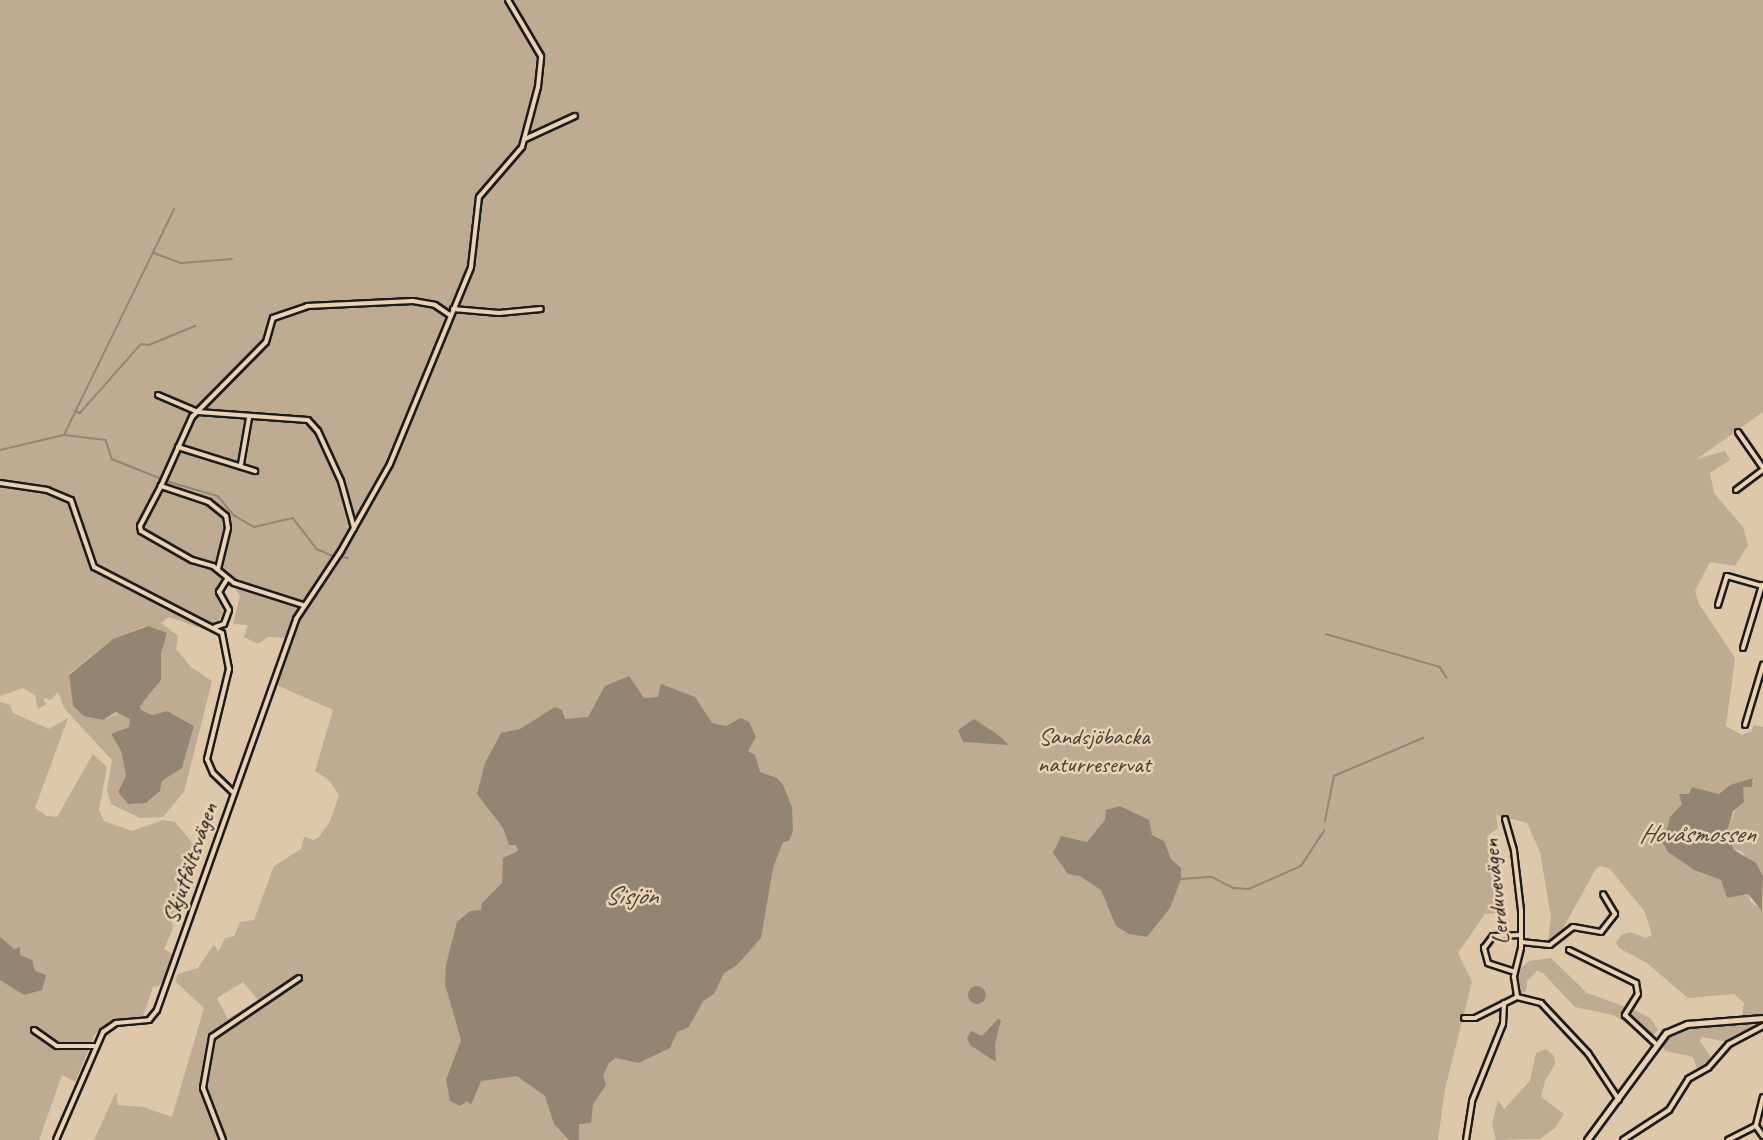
<!DOCTYPE html>
<html>
<head>
<meta charset="utf-8">
<style>
	body { margin:0 }
	#map { position:relative; width:1763px; height:1140px; overflow:hidden; background:#dfc7aa; font-family:Caveat,sans-serif }
	div>[style] { position:absolute }
	.green>* { inset:0; background:#beab92 }
	.water>* { inset:0; background:#948573 }
	.round { border-radius:50% }
	.stream>* { height:1.5px; margin:-0.75px; padding:0 0.75px; transform-origin:0.75px; border-radius:0.75px; background:#948573 }
	.roads { filter:drop-shadow(2px 0 #1c1c1c) drop-shadow(-2px 0 #1c1c1c) drop-shadow(0 2px #1c1c1c) drop-shadow(0 -2px #1c1c1c) }
	.minor>* { height:4px; margin:-2px; padding:0 2px; transform-origin:2px; border-radius:2px; background:#ebd2b3 }
	.tertiary>* { height:4.5px; margin:-2.25px; padding:0 2.25px; transform-origin:2.25px; border-radius:2.25px; background:#ebd2b3 }
	span { translate:-50% -50%; white-space:nowrap; text-align:center; line-height:1.15; -webkit-text-stroke:5px #ebd2b3; paint-order:stroke }
	.park-label { font-size:24px; color:#44403a }
	.street-label { font-size:24px; color:#1c1c1c }
	.water-label { font-size:26px; color:#46413a; font-style:italic }
</style>
</head>
<body>
<div id="map">
	<div class="green">
		<div style="clip-path:polygon(evenodd,0 0,1763px 0,1763px 412px,1697px 459px,1725px 451px,1730px 460px,1710px 473px,1714px 493px,1743px 527px,1748px 545px,1735px 566px,1710px 562px,1695px 591px,1699px 604px,1735px 658px,1726px 726px,1742px 735px,1751px 731px,1754px 725px,1763px 727px,1763px 876px,1741px 851px,1734px 850px,1727px 833px,1743px 787px,1754px 782px,1753px 778px,1719px 794px,1692px 787px,1689px 794px,1683px 795px,1682px 804px,1668px 824px,1664px 839px,1672px 855px,1694px 870px,1721px 880px,1727px 898px,1748px 894px,1751px 902px,1763px 910px,1763px 1014px,1756px 1032px,1733px 1043px,1702px 1037px,1700px 1041px,1710px 1056px,1709px 1062px,1698px 1071px,1693px 1057px,1665px 1051px,1660px 1041px,1685px 1026px,1741px 1023px,1744px 1003px,1734px 994px,1688px 998px,1647px 963px,1619px 948px,1616px 942px,1621px 935px,1630px 932px,1646px 938px,1652px 935px,1645px 912px,1610px 869px,1600px 866px,1595px 870px,1560px 934px,1548px 943px,1551px 917px,1540px 852px,1527px 823px,1496px 815px,1498px 828px,1487px 836px,1499px 895px,1494px 898px,1497px 913px,1485px 914px,1458px 953px,1472px 982px,1445px 1089px,1438px 1140px,94px 1140px,116px 1092px,118px 1105px,143px 1107px,172px 1117px,204px 1008px,175px 981px,178px 974px,198px 968px,214px 944px,218px 952px,225px 938px,234px 936px,240px 922px,254px 920px,274px 866px,301px 849px,304px 837px,314px 840px,319px 837px,330px 821px,339px 795px,329px 780px,315px 771px,333px 710px,270px 682px,287px 638px,268px 637px,258px 644px,244px 637px,248px 625px,233px 624px,240px 596px,235px 588px,224px 585px,217px 594px,223px 612px,212px 632px,169px 617px,161px 623px,178px 636px,176px 649px,191px 667px,212px 681px,184px 792px,163px 817px,140px 818px,111px 804px,107px 791px,112px 760px,64px 708px,58px 692px,51px 700px,43px 698px,46px 704px,38px 709px,35px 695px,23px 688px,0 696px,0 0,145px 626px,167px 634px,161px 654px,161px 680px,140px 706px,141px 711px,152px 715px,167px 711px,194px 726px,182px 768px,162px 781px,160px 790px,149px 801px,133px 804px,118px 792px,126px 776px,121px 751px,111px 734px,129px 727px,130px 719px,120px 712px,106px 719px,83px 715px,73px 706px,69px 674px,109px 642px,145px 626px,0 0,243px 982px,258px 1000px,228px 1019px,217px 998px,243px 982px)"></div>
		<div style="clip-path:polygon(0 702px,10px 705px,13px 713px,49px 729px,68px 718px,35px 808px,47px 816px,57px 817px,93px 754px,107px 767px,99px 810px,104px 821px,132px 831px,163px 820px,175px 822px,194px 845px,188px 852px,196px 866px,194px 877px,179px 914px,171px 916px,173px 928px,164px 949px,176px 957px,168px 972px,159px 986px,153px 987px,142px 1019px,113px 1020px,95px 1034px,75px 1082px,62px 1075px,39px 1140px,0 1140px)"></div>
		<div style="clip-path:polygon(1551px 958px,1587px 993px,1634px 1010px,1650px 1018px,1658px 1030px,1651px 1038px,1613px 1015px,1575px 1007px,1543px 973px,1537px 971px,1527px 981px,1526px 991px,1519px 994px,1516px 982px,1521px 968px,1529px 961px)"></div>
		<div style="clip-path:polygon(1546px 1049px,1554px 1056px,1555px 1064px,1545px 1081px,1541px 1097px,1564px 1114px,1555px 1128px,1540px 1139px,1496px 1140px,1492px 1123px,1498px 1100px,1504px 1109px,1530px 1081px,1536px 1053px)"></div>
	</div>
	<div class="water">
		<div style="clip-path:polygon(148px 626px,167px 633px,161px 654px,161px 680px,140px 706px,141px 710px,152px 715px,167px 711px,194px 726px,182px 768px,162px 781px,160px 791px,146px 803px,128px 804px,118px 792px,126px 776px,121px 751px,111px 734px,129px 727px,130px 719px,116px 712px,103px 720px,84px 716px,73px 706px,69px 675px,113px 639px)"></div>
		<div style="clip-path:polygon(629px 676px,644px 698px,658px 697px,661px 684px,695px 697px,712px 723px,726px 726px,741px 718px,749px 722px,756px 737px,748px 751px,755px 755px,760px 772px,777px 778px,783px 785px,792px 807px,793px 831px,789px 841px,783px 842px,773px 868px,761px 938px,737px 965px,724px 973px,714px 994px,703px 1001px,689px 1027px,677px 1032px,670px 1048px,639px 1063px,616px 1058px,609px 1063px,603px 1076px,606px 1085px,593px 1104px,591px 1123px,579px 1124px,579px 1140px,569px 1140px,554px 1124px,545px 1096px,517px 1076px,481px 1081px,471px 1105px,467px 1101px,460px 1106px,450px 1101px,446px 1080px,461px 1040px,445px 984px,446px 965px,457px 922px,470px 911px,481px 910px,482px 903px,502px 883px,503px 858px,518px 851px,516px 845px,509px 845px,503px 828px,477px 794px,485px 763px,501px 733px,520px 729px,555px 707px,562px 710px,565px 719px,588px 717px,605px 686px)"></div>
		<div style="clip-path:polygon(974px 719px,997px 734px,1009px 745px,963px 742px,958px 730px)"></div>
		<div style="clip-path:polygon(1753px 778px,1752px 787px,1743px 787px,1744px 802px,1733px 811px,1727px 833px,1734px 850px,1756px 863px,1763px 876px,1762px 911px,1748px 894px,1727px 898px,1721px 880px,1694px 870px,1668px 852px,1663px 843px,1670px 817px,1682px 804px,1679px 794px,1689px 794px,1692px 787px,1719px 794px,1730px 785px)"></div>
		<div style="clip-path:polygon(1120px 806px,1149px 820px,1152px 835px,1164px 841px,1171px 859px,1181px 868px,1181px 879px,1170px 908px,1147px 937px,1129px 934px,1116px 926px,1101px 890px,1080px 876px,1068px 874px,1053px 853px,1061px 836px,1087px 842px,1105px 820px,1106px 810px)"></div>
		<div style="clip-path:polygon(0 937px,14px 949px,20px 947px,20px 955px,32px 960px,35px 971px,46px 975px,42px 990px,24px 995px,0 980px)"></div>
		<div class="round" style="left:968px;top:986px;width:18px;height:18px"></div>
		<div style="clip-path:polygon(998px 1019px,1001px 1020px,995px 1044px,996px 1062px,970px 1045px,967px 1038px,971px 1031px,982px 1036px)"></div>
	</div>
	<div class="stream">
		<div style="left:154px;top:253px;width:29px;rotate:20deg"></div>
		<div style="left:181px;top:263px;width:51px;rotate:-4.5deg"></div>
		<div style="left:75px;top:411px;width:5px;rotate:22deg"></div>
		<div style="left:80px;top:413px;width:92px;rotate:-48.5deg"></div>
		<div style="left:141px;top:344px;width:8px;rotate:7deg"></div>
		<div style="left:149px;top:345px;width:50px;rotate:-22.4deg"></div>
		<div style="left:64px;top:435px;width:42px;rotate:6.8deg"></div>
		<div style="left:106px;top:440px;width:20px;rotate:72deg"></div>
		<div style="left:112px;top:459px;width:54px;rotate:21.8deg"></div>
		<div style="left:0;top:450px;width:66px;rotate:-13.2deg"></div>
		<div style="left:64px;top:435px;width:251px;rotate:-64deg"></div>
		<div style="left:166px;top:481px;width:54px;rotate:16.1deg"></div>
		<div style="left:218px;top:496px;width:26px;rotate:50deg"></div>
		<div style="left:235px;top:516px;width:22px;rotate:30deg"></div>
		<div style="left:254px;top:527px;width:40px;rotate:-13deg"></div>
		<div style="left:293px;top:518px;width:39px;rotate:52deg"></div>
		<div style="left:317px;top:549px;width:20px;rotate:24deg"></div>
		<div style="left:340px;top:557px;width:8px;rotate:7deg"></div>
		<div style="left:1326px;top:634px;width:119px;rotate:16.1deg"></div>
		<div style="left:1440px;top:667px;width:13px;rotate:58deg"></div>
		<div style="left:1325px;top:821px;width:46px;rotate:-78.7deg"></div>
		<div style="left:1334px;top:776px;width:97px;rotate:-23.1deg"></div>
		<div style="left:1181px;top:879px;width:31px;rotate:-4deg"></div>
		<div style="left:1212px;top:877px;width:25px;rotate:27deg"></div>
		<div style="left:1234px;top:888px;width:15px;rotate:4deg"></div>
		<div style="left:1249px;top:889px;width:57px;rotate:-23.9deg"></div>
		<div style="left:1301px;top:866px;width:42px;rotate:-56.7deg"></div>
	</div>
	<div class="roads">
		<div class="minor">
			<div style="left:525px;top:139px;width:55px;rotate:-24.7deg"></div>
			<div style="left:453px;top:309px;width:46px;rotate:5deg"></div>
			<div style="left:499px;top:313px;width:42px;rotate:-5.4deg"></div>
			<div style="left:158px;top:395px;width:43px;rotate:23deg"></div>
			<div style="left:198px;top:412px;width:110px;rotate:4.2deg"></div>
			<div style="left:308px;top:420px;width:15px;rotate:48deg"></div>
			<div style="left:318px;top:431px;width:55px;rotate:65.3deg"></div>
			<div style="left:341px;top:481px;width:49px;rotate:74.5deg"></div>
			<div style="left:1738px;top:432px;width:44px;rotate:55.2deg"></div>
			<div style="left:178px;top:447px;width:81px;rotate:17.3deg"></div>
			<div style="left:241px;top:464px;width:47px;rotate:-80.1deg"></div>
			<div style="left:0;top:483px;width:48px;rotate:8.5deg"></div>
			<div style="left:47px;top:490px;width:26px;rotate:23deg"></div>
			<div style="left:71px;top:500px;width:71px;rotate:71.1deg"></div>
			<div style="left:94px;top:567px;width:144px;rotate:27.3deg"></div>
			<div style="left:222px;top:633px;width:37px;rotate:79deg"></div>
			<div style="left:229px;top:669px;width:93px;rotate:103.7deg"></div>
			<div style="left:207px;top:759px;width:15px;rotate:67deg"></div>
			<div style="left:213px;top:773px;width:29px;rotate:44deg"></div>
			<div style="left:161px;top:486px;width:76px;rotate:-65.8deg"></div>
			<div style="left:192px;top:417px;width:105px;rotate:-45.4deg"></div>
			<div style="left:266px;top:342px;width:25px;rotate:-74deg"></div>
			<div style="left:273px;top:318px;width:36px;rotate:-19deg"></div>
			<div style="left:307px;top:306px;width:106px;rotate:-2.7deg"></div>
			<div style="left:413px;top:301px;width:22px;rotate:10deg"></div>
			<div style="left:435px;top:305px;width:18px;rotate:34deg"></div>
			<div style="left:1736px;top:490px;width:34px;rotate:-37deg"></div>
			<div style="left:218px;top:569px;width:42px;rotate:-76.3deg"></div>
			<div style="left:228px;top:528px;width:12px;rotate:-99deg"></div>
			<div style="left:226px;top:516px;width:22px;rotate:-141deg"></div>
			<div style="left:209px;top:502px;width:51px;rotate:-161.6deg"></div>
			<div style="left:161px;top:486px;width:45px;rotate:117.7deg"></div>
			<div style="left:140px;top:526px;width:5px;rotate:79deg"></div>
			<div style="left:141px;top:531px;width:59px;rotate:29.6deg"></div>
			<div style="left:192px;top:560px;width:22px;rotate:16deg"></div>
			<div style="left:213px;top:566px;width:27px;rotate:39deg"></div>
			<div style="left:234px;top:583px;width:72px;rotate:17.7deg"></div>
			<div style="left:1718px;top:605px;width:30px;rotate:-73deg"></div>
			<div style="left:1727px;top:576px;width:37px;rotate:16deg"></div>
			<div style="left:215px;top:627px;width:9px;rotate:-18deg"></div>
			<div style="left:224px;top:624px;width:15px;rotate:-70deg"></div>
			<div style="left:229px;top:610px;width:21px;rotate:-119deg"></div>
			<div style="left:219px;top:592px;width:15px;rotate:-58deg"></div>
			<div style="left:1743px;top:648px;width:66px;rotate:-73.2deg"></div>
			<div style="left:1745px;top:725px;width:63px;rotate:-73.3deg"></div>
			<div style="left:1505px;top:819px;width:33px;rotate:74deg"></div>
			<div style="left:1514px;top:851px;width:60px;rotate:83.3deg"></div>
			<div style="left:1521px;top:911px;width:37px;rotate:90deg"></div>
			<div style="left:1521px;top:948px;width:30px;rotate:104deg"></div>
			<div style="left:1514px;top:977px;width:20px;rotate:81deg"></div>
			<div style="left:1521px;top:942px;width:29px;rotate:6deg"></div>
			<div style="left:1550px;top:945px;width:29px;rotate:-38deg"></div>
			<div style="left:1573px;top:927px;width:28px;rotate:10deg"></div>
			<div style="left:1601px;top:932px;width:23px;rotate:-52deg"></div>
			<div style="left:1615px;top:914px;width:23px;rotate:-121deg"></div>
			<div style="left:1569px;top:950px;width:75px;rotate:26.2deg"></div>
			<div style="left:1636px;top:983px;width:11px;rotate:80deg"></div>
			<div style="left:1638px;top:994px;width:25px;rotate:122deg"></div>
			<div style="left:1625px;top:1015px;width:41px;rotate:43deg"></div>
			<div style="left:1515px;top:972px;width:28px;rotate:-162deg"></div>
			<div style="left:1488px;top:963px;width:16px;rotate:-105deg"></div>
			<div style="left:1484px;top:948px;width:15px;rotate:-53deg"></div>
			<div style="left:1493px;top:936px;width:28px;rotate:-2deg"></div>
			<div style="left:1464px;top:1018px;width:11px"></div>
			<div style="left:1475px;top:1018px;width:47px;rotate:-26.6deg"></div>
			<div style="left:1517px;top:997px;width:25px;rotate:14deg"></div>
			<div style="left:1541px;top:1003px;width:69px;rotate:46.8deg"></div>
			<div style="left:1588px;top:1053px;width:56px;rotate:56.6deg"></div>
			<div style="left:34px;top:1030px;width:28px;rotate:35deg"></div>
			<div style="left:57px;top:1046px;width:37px"></div>
			<div style="left:1763px;top:1097px;width:30px;rotate:104deg"></div>
			<div style="left:1756px;top:1126px;width:12px;rotate:55deg"></div>
			<div style="left:56px;top:1140px;width:118px;rotate:-66.5deg"></div>
			<div style="left:103px;top:1032px;width:16px;rotate:-35deg"></div>
			<div style="left:116px;top:1023px;width:33px;rotate:-5deg"></div>
			<div style="left:149px;top:1020px;width:13px;rotate:-51deg"></div>
			<div style="left:157px;top:1010px;width:415px;rotate:-70.4deg"></div>
			<div style="left:296px;top:619px;width:82px;rotate:-56.5deg"></div>
			<div style="left:341px;top:551px;width:100px;rotate:-60.6deg"></div>
			<div style="left:390px;top:464px;width:213px;rotate:-67.6deg"></div>
			<div style="left:471px;top:267px;width:70px;rotate:-83.5deg"></div>
			<div style="left:479px;top:197px;width:66px;rotate:-49.3deg"></div>
			<div style="left:522px;top:147px;width:62px;rotate:-75.1deg"></div>
			<div style="left:538px;top:87px;width:31px;rotate:-84deg"></div>
			<div style="left:541px;top:56px;width:65px;rotate:-120.5deg"></div>
			<div style="left:223px;top:1140px;width:56px;rotate:-111deg"></div>
			<div style="left:203px;top:1088px;width:52px;rotate:-80deg"></div>
			<div style="left:212px;top:1037px;width:105px;rotate:-34.1deg"></div>
			<div style="left:1466px;top:1140px;width:39px;rotate:-81deg"></div>
			<div style="left:1472px;top:1101px;width:83px;rotate:-68.1deg"></div>
			<div style="left:1503px;top:1024px;width:21px;rotate:-87deg"></div>
			<div style="left:1623px;top:1140px;width:55px;rotate:-33.1deg"></div>
			<div style="left:1669px;top:1110px;width:36px;rotate:-58deg"></div>
			<div style="left:1688px;top:1079px;width:23px;rotate:-29deg"></div>
			<div style="left:1708px;top:1068px;width:32px;rotate:-49deg"></div>
			<div style="left:1729px;top:1044px;width:38px;rotate:-28deg"></div>
			<div style="left:1728px;top:1140px;width:31px;rotate:-27deg"></div>
		</div>
		<div class="tertiary">
			<div style="left:1587px;top:1140px;width:133px;rotate:-53.6deg"></div>
			<div style="left:1666px;top:1033px;width:23px;rotate:-23deg"></div>
			<div style="left:1687px;top:1024px;width:76px;rotate:-4.5deg"></div>
		</div>
	</div>
	<div class="park-label">
		<span style="left:1094px;top:751px">Sandsjöbacka<br>naturreservat</span>
	</div>
	<div class="street-label">
		<span style="left:190px;top:863px;rotate:-71deg">Skjutfältsvägen</span>
		<span style="left:1496px;top:892px;rotate:-96deg">Lerduvevägen</span>
	</div>
	<div class="water-label">
		<span style="left:1697px;top:834px">Hovåsmossen</span>
		<span style="left:631px;top:896px">Sisjön</span>
	</div>
</div>
</body>
</html>
